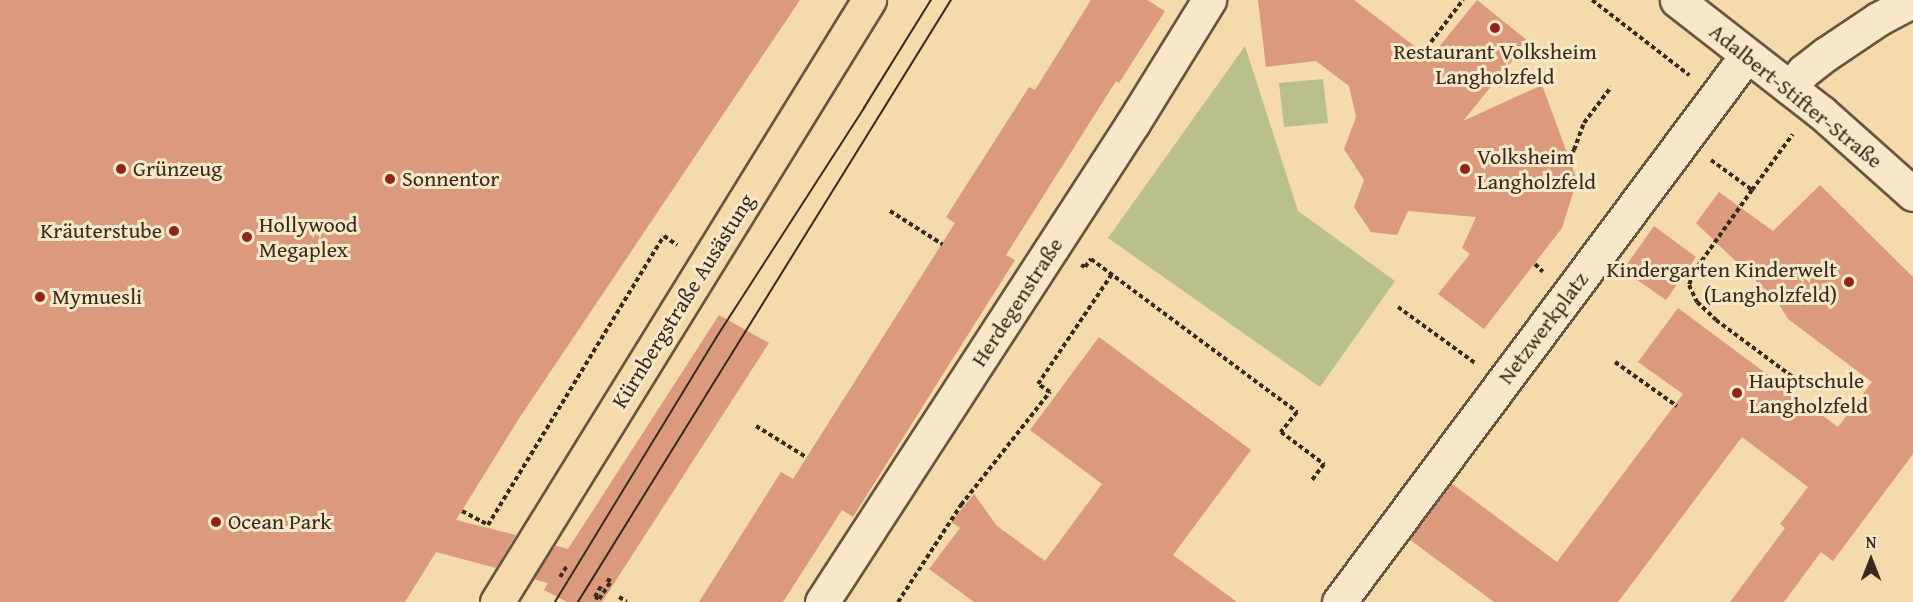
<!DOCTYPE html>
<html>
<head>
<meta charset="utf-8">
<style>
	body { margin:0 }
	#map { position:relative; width:1913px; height:602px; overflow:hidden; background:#f5daab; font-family:"Gentium Book Plus",serif }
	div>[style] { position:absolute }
	.green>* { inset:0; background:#bac08b }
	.building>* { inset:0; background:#db997d }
	.path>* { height:4px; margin-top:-2px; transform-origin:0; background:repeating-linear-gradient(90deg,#382b1d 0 4.5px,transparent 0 7.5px) }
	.roads { filter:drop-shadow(2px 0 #675740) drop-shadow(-2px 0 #675740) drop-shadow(0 2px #675740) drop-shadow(0 -2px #675740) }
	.minor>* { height:33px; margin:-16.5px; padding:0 16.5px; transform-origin:16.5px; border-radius:16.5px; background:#f8e7c8 }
	.major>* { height:33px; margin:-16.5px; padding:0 16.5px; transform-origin:16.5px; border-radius:16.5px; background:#f5daab }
	.tram>* { height:1.5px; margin:-0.75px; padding:0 0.75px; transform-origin:0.75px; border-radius:0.75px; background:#382b1d }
	.dots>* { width:16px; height:16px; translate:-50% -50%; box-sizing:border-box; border:3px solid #f8e7c8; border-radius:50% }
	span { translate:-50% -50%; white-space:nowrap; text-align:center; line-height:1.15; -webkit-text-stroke:6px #f8e7c8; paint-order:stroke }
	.poi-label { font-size:22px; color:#382b1d }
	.left { translate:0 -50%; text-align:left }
	.right { translate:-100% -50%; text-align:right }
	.street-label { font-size:22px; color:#382b1d }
	.north { position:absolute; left:1841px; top:530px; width:60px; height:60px; -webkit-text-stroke:4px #f8e7c8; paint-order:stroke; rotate:0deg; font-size:16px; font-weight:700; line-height:24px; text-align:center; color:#382b1d }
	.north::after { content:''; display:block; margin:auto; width:21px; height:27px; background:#382b1d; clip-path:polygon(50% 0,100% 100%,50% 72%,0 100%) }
</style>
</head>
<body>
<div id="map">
	<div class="green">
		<div style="clip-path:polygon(1245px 46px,1298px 211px,1395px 281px,1320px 387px,1108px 238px)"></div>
		<div style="clip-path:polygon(1323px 79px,1328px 123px,1284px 127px,1279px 83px)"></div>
	</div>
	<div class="building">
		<div style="clip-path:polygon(0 0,800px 0,518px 420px,456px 520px,516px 535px,496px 568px,436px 552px,405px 602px,0 602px)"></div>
		<div style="clip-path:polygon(1091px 0,1147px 0,1165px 11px,1119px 83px,1116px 81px,1006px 255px,1015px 260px,853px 517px,842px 510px,783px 602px,699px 602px,781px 472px,793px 479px,955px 223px,946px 217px,1029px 87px,1035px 90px)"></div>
		<div style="clip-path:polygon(1258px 0,1354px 0,1430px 58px,1477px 0,1528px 41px,1463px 121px,1542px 85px,1577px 180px,1562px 228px,1484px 329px,1438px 294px,1470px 254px,1462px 248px,1476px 217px,1408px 211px,1397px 235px,1371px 232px,1354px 207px,1364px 180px,1344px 149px,1356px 117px,1349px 86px,1316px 61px,1266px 67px)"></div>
		<div style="clip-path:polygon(1820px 185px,1913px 277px,1913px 454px,1833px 561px,1821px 552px,1784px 602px,1730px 602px,1785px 528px,1780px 524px,1808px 487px,1742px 437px,1618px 602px,1494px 602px,1409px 539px,1451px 483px,1557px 562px,1683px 394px,1638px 362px,1678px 308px,1838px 427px,1872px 382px,1788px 319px,1777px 301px,1696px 223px,1719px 192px,1773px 231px)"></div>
		<div style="clip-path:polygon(1654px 226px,1696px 257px,1666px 300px,1623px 270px)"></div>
		<div style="clip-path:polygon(719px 315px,769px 343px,602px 602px,567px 602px,544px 590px,548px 583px,533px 579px,554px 545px,568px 549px)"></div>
		<div style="clip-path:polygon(1099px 337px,1251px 450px,1173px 555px,1237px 602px,974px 602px,929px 569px,960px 528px,951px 522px,974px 494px,997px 526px,1045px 561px,1102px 484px,1030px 430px)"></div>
	</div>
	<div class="path">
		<div style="left:1592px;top:0;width:123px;rotate:37.7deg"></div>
		<div style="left:1431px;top:42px;width:53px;rotate:-52.7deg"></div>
		<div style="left:1568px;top:158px;width:10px;rotate:-53deg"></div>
		<div style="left:1574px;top:150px;width:29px;rotate:-70deg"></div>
		<div style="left:1584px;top:123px;width:45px;rotate:-53.1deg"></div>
		<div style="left:1711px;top:160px;width:51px;rotate:36.2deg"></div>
		<div style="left:1752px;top:190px;width:69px;rotate:-53.8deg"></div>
		<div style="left:1752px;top:190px;width:102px;rotate:125.4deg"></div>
		<div style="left:1693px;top:273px;width:13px;rotate:108deg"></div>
		<div style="left:1689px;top:285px;width:19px;rotate:65deg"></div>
		<div style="left:1697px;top:302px;width:26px;rotate:43deg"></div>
		<div style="left:1716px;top:320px;width:97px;rotate:36.6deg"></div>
		<div style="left:890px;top:211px;width:62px;rotate:32.4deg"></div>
		<div style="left:1535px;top:264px;width:11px;rotate:45deg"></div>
		<div style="left:1081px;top:265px;width:4px;rotate:27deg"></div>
		<div style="left:1085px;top:267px;width:10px;rotate:-53deg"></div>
		<div style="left:1091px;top:259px;width:257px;rotate:36.6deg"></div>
		<div style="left:1297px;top:412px;width:26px;rotate:129deg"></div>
		<div style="left:1281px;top:432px;width:54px;rotate:36.7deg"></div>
		<div style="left:1324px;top:464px;width:21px;rotate:127deg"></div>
		<div style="left:1398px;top:307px;width:95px;rotate:36deg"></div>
		<div style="left:1615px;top:362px;width:76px;rotate:35.4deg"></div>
		<div style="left:756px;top:426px;width:59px;rotate:31.8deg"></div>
		<div style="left:462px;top:511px;width:30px;rotate:28deg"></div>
		<div style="left:488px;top:525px;width:338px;rotate:-58.7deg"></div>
		<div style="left:664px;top:236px;width:16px;rotate:35deg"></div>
		<div style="left:560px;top:577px;width:13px;rotate:-58deg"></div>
		<div style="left:595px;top:597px;width:4px;rotate:27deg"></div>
		<div style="left:599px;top:599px;width:22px;rotate:-56deg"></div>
		<div style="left:611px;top:581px;width:5px;rotate:-158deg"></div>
		<div style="left:595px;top:597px;width:13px;rotate:-61deg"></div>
		<div style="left:619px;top:597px;width:9px;rotate:32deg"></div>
		<div style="left:898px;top:602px;width:116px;rotate:-57deg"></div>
		<div style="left:961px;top:505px;width:144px;rotate:-51.8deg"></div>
		<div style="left:1050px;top:392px;width:14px;rotate:-146deg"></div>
		<div style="left:1038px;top:384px;width:133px;rotate:-56.1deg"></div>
	</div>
	<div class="roads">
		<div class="minor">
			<div style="left:1677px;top:0;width:182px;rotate:37.9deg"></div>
			<div style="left:1821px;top:112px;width:123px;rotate:41.7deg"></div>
			<div style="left:1790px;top:88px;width:22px;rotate:-51deg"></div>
			<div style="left:1804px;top:71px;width:28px;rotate:-38deg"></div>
			<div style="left:1826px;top:54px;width:63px;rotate:-33.9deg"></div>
			<div style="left:1878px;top:19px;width:40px;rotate:-28deg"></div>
			<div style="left:822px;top:602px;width:571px;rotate:-57.01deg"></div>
			<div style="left:1133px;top:123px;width:145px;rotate:-58.3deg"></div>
			<div style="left:1339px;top:602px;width:682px;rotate:-53.28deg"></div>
		</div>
		<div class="major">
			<div style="left:497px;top:602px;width:708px;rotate:-58.29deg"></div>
		</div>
	</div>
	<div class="tram">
		<div style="left:555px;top:602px;width:309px;rotate:-58.6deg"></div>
		<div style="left:716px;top:338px;width:274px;rotate:-57.2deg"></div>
		<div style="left:864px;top:108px;width:127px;rotate:-58.2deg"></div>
		<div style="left:578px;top:602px;width:708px;rotate:-58.22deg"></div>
	</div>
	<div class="dots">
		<div style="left:1495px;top:28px;background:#8f2418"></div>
		<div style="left:121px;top:169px;background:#8f2418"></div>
		<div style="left:1465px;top:169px;background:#8f2418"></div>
		<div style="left:390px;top:179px;background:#8f2418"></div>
		<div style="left:174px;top:231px;background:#8f2418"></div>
		<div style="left:247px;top:237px;background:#8f2418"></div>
		<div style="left:1849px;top:282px;background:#8f2418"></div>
		<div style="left:40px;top:297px;background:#8f2418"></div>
		<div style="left:1737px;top:393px;background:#8f2418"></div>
		<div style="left:216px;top:522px;background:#8f2418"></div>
	</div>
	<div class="poi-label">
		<span style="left:1495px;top:64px">Restaurant Volksheim<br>Langholzfeld</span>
		<span class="left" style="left:1477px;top:169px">Volksheim<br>Langholzfeld</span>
		<span class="left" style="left:133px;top:169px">Grünzeug</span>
		<span class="left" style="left:402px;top:179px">Sonnentor</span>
		<span class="left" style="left:259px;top:237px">Hollywood<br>Megaplex</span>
		<span class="right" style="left:162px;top:231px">Kräuterstube</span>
		<span class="right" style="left:1837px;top:282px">Kindergarten Kinderwelt<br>(Langholzfeld)</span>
		<span class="left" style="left:52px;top:297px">Mymuesli</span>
		<span class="left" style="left:1749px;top:393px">Hauptschule<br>Langholzfeld</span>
		<span class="left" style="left:228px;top:522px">Ocean Park</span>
	</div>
	<div class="street-label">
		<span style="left:1796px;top:96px;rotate:39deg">Adalbert-Stifter-Straße</span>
		<span style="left:683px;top:301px;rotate:-58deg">Kürnbergstraße Ausästung</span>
		<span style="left:1017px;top:302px;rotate:-57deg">Herdegenstraße</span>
		<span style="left:1543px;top:328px;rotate:-53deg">Netzwerkplatz</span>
	</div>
	<div class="north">N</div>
</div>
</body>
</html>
